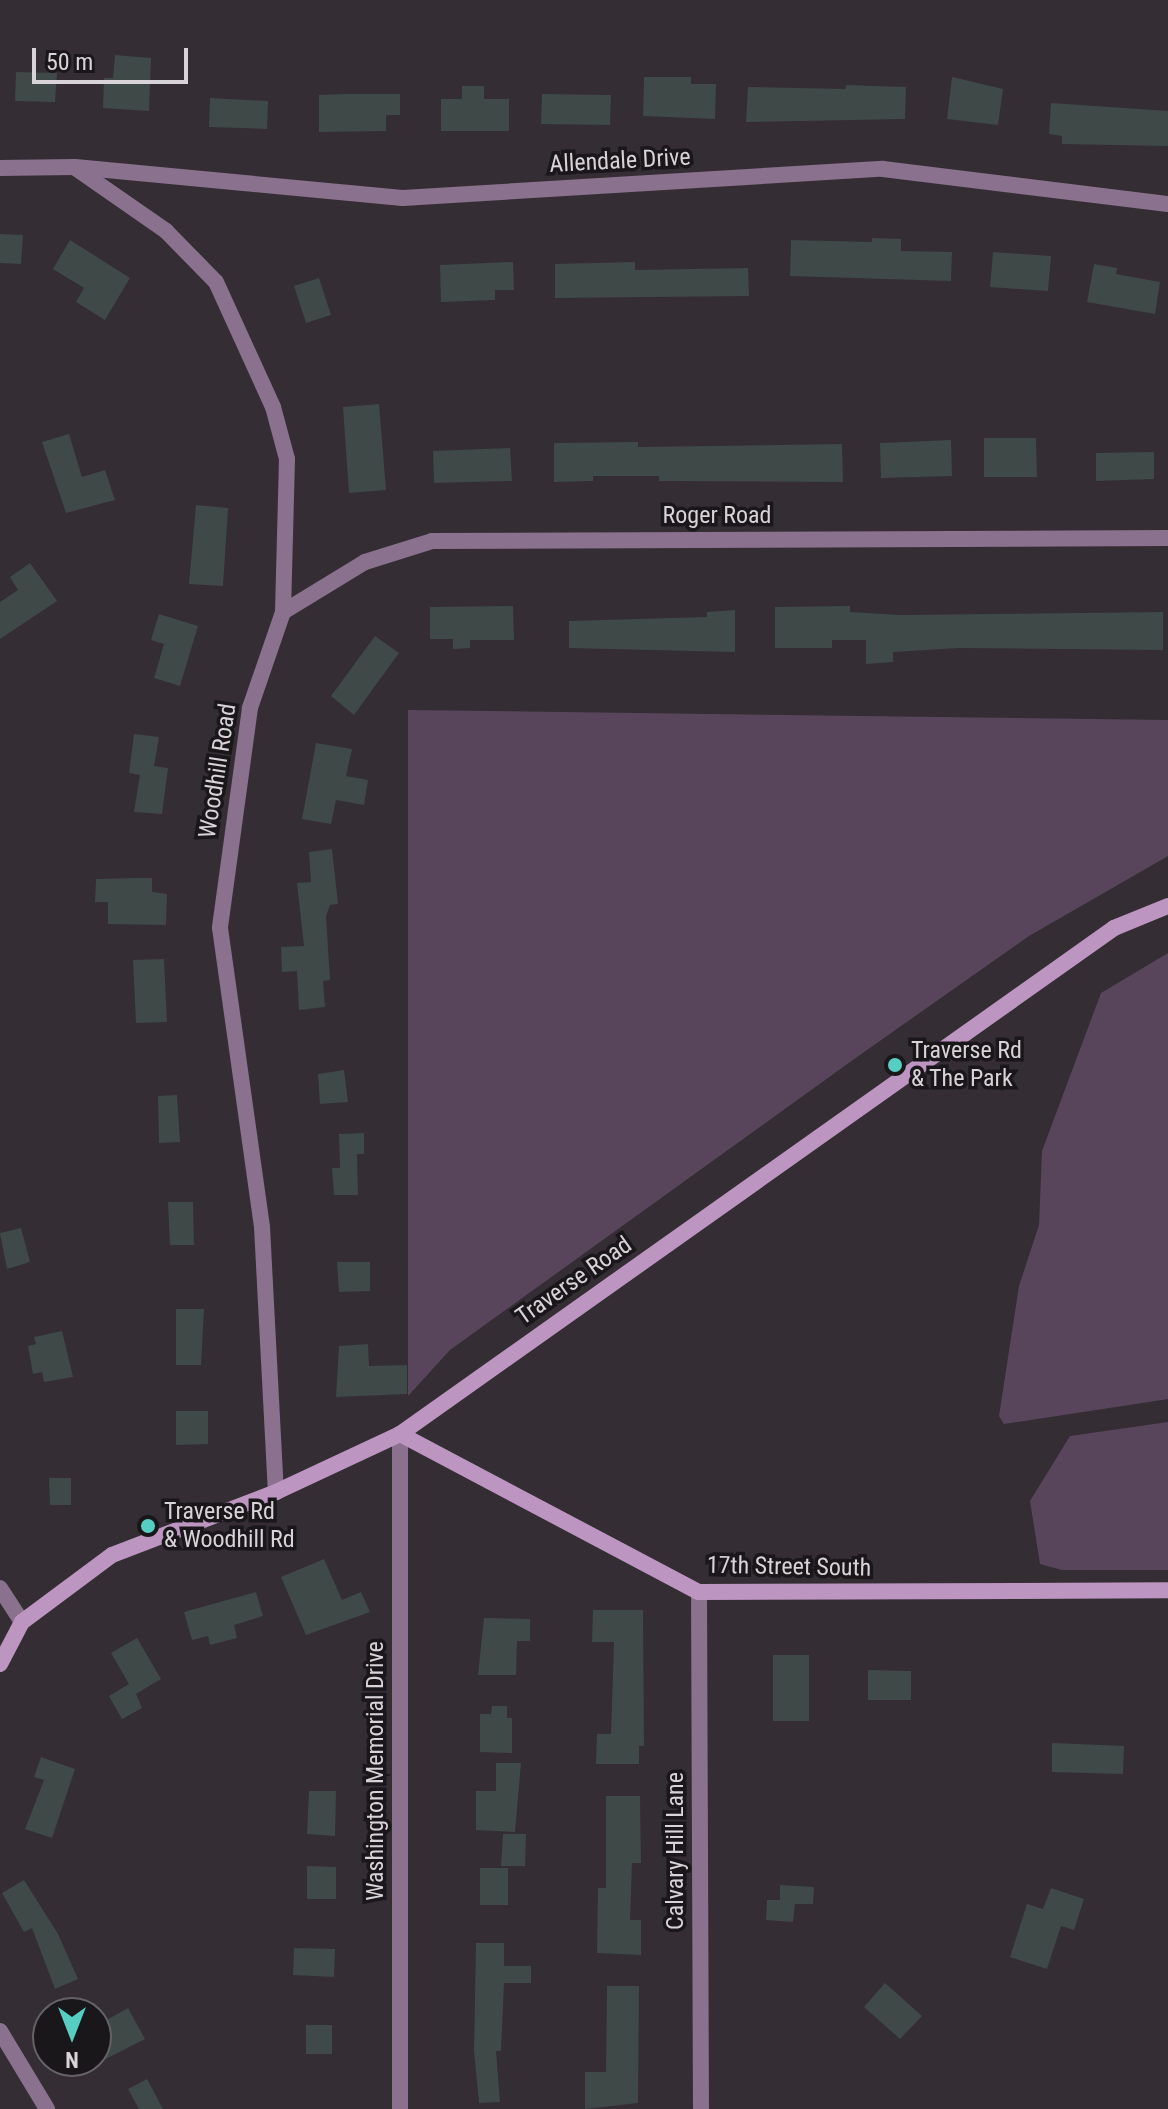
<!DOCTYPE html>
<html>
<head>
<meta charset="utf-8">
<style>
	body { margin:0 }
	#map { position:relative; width:1168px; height:2109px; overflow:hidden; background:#342d34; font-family:"Roboto Condensed",sans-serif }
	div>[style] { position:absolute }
	.green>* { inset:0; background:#58455b }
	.building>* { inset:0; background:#3e4948 }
	.street>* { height:16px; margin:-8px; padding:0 8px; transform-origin:8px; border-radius:8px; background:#8a718d }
	.secondary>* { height:16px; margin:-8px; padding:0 8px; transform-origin:8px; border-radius:8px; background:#bd95c1 }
	.dots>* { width:22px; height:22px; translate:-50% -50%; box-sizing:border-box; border:4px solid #19171a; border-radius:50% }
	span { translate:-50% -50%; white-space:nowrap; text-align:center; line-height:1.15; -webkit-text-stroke:7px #19171a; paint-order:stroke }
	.street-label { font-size:24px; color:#d7d3d7 }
	.poi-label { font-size:24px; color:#d7d3d7 }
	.left { translate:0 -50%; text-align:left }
	.north { position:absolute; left:32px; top:1997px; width:80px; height:80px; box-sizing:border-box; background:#19171a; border:2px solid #656266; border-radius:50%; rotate:180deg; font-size:22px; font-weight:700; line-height:32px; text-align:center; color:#d7d3d7 }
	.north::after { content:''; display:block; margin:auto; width:28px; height:36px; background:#57cec2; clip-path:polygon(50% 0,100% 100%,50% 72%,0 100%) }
	.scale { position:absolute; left:32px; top:48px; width:156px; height:36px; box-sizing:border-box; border:4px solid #d7d3d7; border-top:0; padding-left:10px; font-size:24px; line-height:28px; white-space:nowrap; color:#d7d3d7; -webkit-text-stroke:6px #19171a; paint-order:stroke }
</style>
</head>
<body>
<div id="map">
	<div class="green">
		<div style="clip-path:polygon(408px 710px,1168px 720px,1168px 856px,1029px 936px,857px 1057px,450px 1350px,408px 1396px)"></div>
		<div style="clip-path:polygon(1168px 953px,1168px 1399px,1004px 1424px,999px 1416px,1019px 1286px,1039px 1225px,1042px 1151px,1101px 993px)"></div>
		<div style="clip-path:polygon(1168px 1422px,1168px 1570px,1062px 1570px,1040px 1564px,1030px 1501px,1070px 1436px)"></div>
	</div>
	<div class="building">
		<div style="clip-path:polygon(115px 55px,151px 58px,149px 111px,103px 108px,104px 78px,113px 78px)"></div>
		<div style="clip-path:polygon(16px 72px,57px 73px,55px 102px,15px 101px)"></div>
		<div style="clip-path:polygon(644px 77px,691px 77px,691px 84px,716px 84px,715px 119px,643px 116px)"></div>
		<div style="clip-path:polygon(952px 77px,1003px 89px,998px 125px,947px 119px)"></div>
		<div style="clip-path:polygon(846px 85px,906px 87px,905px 119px,746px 122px,748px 87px,846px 89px)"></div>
		<div style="clip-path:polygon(462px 86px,484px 86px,484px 99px,509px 99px,509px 131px,441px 131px,441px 99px,462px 99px)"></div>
		<div style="clip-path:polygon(346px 94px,400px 94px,400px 115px,386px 115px,386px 131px,319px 132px,319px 95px)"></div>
		<div style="clip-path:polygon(542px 94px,611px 95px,610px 125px,541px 124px)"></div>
		<div style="clip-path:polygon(210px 98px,268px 101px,267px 129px,209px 127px)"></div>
		<div style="clip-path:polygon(1051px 103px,1168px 111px,1168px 146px,1062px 144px,1062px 136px,1049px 134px)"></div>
		<div style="clip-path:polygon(0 234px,23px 235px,21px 264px,0 263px)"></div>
		<div style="clip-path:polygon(872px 238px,901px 239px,901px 251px,952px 252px,951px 281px,790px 276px,791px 240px,872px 242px)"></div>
		<div style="clip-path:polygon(70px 240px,130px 278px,105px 320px,76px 302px,84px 288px,53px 269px)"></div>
		<div style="clip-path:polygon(993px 252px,1051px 256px,1048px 291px,990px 287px)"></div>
		<div style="clip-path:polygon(513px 262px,514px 290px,495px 290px,495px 300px,441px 302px,440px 265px)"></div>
		<div style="clip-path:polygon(635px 262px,635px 270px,748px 268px,749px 296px,555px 298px,555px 264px)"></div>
		<div style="clip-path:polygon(1094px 264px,1117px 268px,1116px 274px,1160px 282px,1155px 314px,1087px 302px)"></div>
		<div style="clip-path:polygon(319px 278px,331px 315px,306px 323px,294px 286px)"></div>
		<div style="clip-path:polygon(379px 404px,386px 490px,349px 493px,343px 407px)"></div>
		<div style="clip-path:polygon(69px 434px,82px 477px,105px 470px,115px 500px,66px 513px,42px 442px)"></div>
		<div style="clip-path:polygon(984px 438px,1036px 438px,1037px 477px,984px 477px)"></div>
		<div style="clip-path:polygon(951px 440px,952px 476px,881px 478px,880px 443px)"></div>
		<div style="clip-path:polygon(638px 442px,638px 447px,842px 444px,843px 482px,659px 481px,659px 476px,593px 476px,593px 481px,554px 482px,554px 443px)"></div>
		<div style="clip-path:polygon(510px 448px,512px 481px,434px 483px,433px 451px)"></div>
		<div style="clip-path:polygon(1154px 452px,1154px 479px,1096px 481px,1096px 453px)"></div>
		<div style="clip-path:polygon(196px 505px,228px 508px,223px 586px,189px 584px)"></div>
		<div style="clip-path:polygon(30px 563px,57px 601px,0 639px,0 602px,18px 590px,10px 577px)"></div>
		<div style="clip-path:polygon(513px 606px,514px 640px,470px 640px,470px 648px,453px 649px,453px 639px,430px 639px,430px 607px)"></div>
		<div style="clip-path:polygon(850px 606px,850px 612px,900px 615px,1163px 612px,1163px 650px,959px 648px,893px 652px,893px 662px,866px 664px,866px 640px,832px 640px,832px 648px,775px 648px,775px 607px)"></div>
		<div style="clip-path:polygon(735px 610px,735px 652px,569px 648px,569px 621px,707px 617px,707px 612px)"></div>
		<div style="clip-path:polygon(159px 614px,198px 626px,180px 686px,154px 678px,164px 644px,151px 640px)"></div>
		<div style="clip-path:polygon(375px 636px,399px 653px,354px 715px,331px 696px)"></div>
		<div style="clip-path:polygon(134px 734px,159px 737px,154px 766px,168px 768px,162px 814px,134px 812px,140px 775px,129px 773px)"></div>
		<div style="clip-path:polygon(316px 743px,352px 749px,346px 776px,368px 780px,364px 805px,336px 800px,331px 824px,302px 819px)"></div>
		<div style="clip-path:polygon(332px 849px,338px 904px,330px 905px,326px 916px,330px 980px,323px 981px,325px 1007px,299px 1010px,297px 971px,282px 972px,281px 947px,304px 946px,297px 883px,311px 882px,309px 852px)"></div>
		<div style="clip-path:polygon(136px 878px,152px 878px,152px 892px,167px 894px,166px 925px,108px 924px,108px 902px,95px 902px,96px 879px)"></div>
		<div style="clip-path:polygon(164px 959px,167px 1022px,136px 1023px,133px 960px)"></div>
		<div style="clip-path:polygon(344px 1070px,348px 1102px,320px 1104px,318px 1074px)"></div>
		<div style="clip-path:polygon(177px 1095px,180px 1142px,159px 1143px,158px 1096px)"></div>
		<div style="clip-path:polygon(364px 1133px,364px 1154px,357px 1154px,358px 1195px,334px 1195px,332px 1168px,340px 1168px,339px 1134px)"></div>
		<div style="clip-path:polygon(168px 1202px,193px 1202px,194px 1245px,170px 1245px)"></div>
		<div style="clip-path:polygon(21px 1228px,30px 1262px,7px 1269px,0 1233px)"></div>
		<div style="clip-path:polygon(337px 1262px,370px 1262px,370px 1291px,339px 1292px)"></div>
		<div style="clip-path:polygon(176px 1309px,204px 1309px,201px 1365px,176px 1365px)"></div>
		<div style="clip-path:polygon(62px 1331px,73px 1377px,44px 1382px,42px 1372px,33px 1374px,28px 1346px,36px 1344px,34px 1337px)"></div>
		<div style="clip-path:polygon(368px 1344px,369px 1366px,407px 1365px,407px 1394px,336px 1397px,339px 1346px)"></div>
		<div style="clip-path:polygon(176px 1411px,208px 1411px,208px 1444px,176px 1445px)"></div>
		<div style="clip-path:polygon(49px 1478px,71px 1478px,71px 1505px,50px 1505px)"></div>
		<div style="clip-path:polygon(324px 1559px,342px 1600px,361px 1592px,370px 1612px,306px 1635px,281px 1577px)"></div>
		<div style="clip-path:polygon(256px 1592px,263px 1616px,234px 1625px,237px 1638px,210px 1645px,208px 1636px,192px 1640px,184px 1612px)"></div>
		<div style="clip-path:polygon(593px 1610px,643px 1610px,644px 1746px,639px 1746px,639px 1764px,596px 1764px,597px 1734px,611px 1734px,614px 1642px,592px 1642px)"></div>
		<div style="clip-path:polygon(484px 1618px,530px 1619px,530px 1641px,517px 1641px,516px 1675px,478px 1675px)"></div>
		<div style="clip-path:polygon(137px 1638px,161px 1679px,136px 1694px,142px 1708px,122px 1719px,109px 1696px,129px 1684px,111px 1653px)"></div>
		<div style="clip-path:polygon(773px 1655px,809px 1655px,809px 1721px,773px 1721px)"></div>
		<div style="clip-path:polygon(868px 1670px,911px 1671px,911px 1700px,868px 1700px)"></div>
		<div style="clip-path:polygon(492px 1706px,507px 1706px,507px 1718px,512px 1718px,512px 1753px,480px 1752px,480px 1714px,491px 1714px)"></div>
		<div style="clip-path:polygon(1052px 1743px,1124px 1746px,1123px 1774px,1052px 1772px)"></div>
		<div style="clip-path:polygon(41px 1757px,75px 1769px,52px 1838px,25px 1829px,44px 1780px,34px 1777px)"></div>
		<div style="clip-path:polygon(496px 1763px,521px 1763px,515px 1832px,476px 1830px,476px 1791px,496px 1791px)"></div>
		<div style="clip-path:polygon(309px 1791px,336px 1791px,335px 1836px,307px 1834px)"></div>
		<div style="clip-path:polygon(606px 1796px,640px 1796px,641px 1863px,632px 1863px,630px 1920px,641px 1920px,641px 1955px,597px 1953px,598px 1888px,606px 1888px)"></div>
		<div style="clip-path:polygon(503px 1834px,526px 1834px,525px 1866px,501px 1866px)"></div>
		<div style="clip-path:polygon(307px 1866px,336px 1867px,336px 1899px,307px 1899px)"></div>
		<div style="clip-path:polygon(480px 1868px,508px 1868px,508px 1905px,480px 1905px)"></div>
		<div style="clip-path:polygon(24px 1880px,58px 1934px,78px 1979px,55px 1989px,32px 1928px,24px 1932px,2px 1893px)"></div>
		<div style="clip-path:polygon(780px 1885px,814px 1887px,813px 1904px,795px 1904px,793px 1922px,766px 1920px,767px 1900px,780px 1900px)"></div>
		<div style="clip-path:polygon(1051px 1888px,1084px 1899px,1074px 1930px,1061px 1926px,1047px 1969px,1010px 1957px,1027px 1904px,1043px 1909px)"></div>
		<div style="clip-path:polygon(476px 1943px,504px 1943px,504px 1966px,531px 1966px,531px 1983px,504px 1983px,501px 2051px,496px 2051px,500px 2102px,479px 2103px,474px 2051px)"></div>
		<div style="clip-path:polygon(294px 1948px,335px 1949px,334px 1977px,293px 1975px)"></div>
		<div style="clip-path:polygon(885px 1983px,922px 2016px,900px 2039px,864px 2007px)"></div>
		<div style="clip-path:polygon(607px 1986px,639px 1986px,638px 2103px,585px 2109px,585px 2072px,606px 2072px)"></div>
		<div style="clip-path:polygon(128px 2008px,145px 2039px,96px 2064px,96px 2026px)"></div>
		<div style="clip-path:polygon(306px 2025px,332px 2025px,332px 2054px,306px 2054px)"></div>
		<div style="clip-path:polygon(147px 2079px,163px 2109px,139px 2109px,128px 2089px)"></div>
	</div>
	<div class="street">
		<div style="left:75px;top:167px;width:329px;rotate:5.4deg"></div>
		<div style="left:403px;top:198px;width:481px;rotate:-3.5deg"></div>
		<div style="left:883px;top:169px;width:287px;rotate:7deg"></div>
		<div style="left:0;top:168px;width:74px;rotate:-0.8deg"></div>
		<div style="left:74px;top:167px;width:112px;rotate:34.8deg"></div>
		<div style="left:166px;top:231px;width:71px;rotate:45.6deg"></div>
		<div style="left:216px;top:282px;width:137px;rotate:65.5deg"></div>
		<div style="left:273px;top:407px;width:54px;rotate:74.9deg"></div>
		<div style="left:287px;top:459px;width:153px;rotate:91.5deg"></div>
		<div style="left:283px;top:612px;width:102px;rotate:109deg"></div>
		<div style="left:250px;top:708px;width:222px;rotate:97.8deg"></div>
		<div style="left:220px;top:928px;width:302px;rotate:82deg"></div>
		<div style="left:262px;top:1227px;width:265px;rotate:87deg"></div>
		<div style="left:283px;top:612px;width:96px;rotate:-31.4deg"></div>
		<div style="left:365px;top:562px;width:70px;rotate:-17.4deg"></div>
		<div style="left:432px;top:541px;width:736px;rotate:-0.23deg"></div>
		<div style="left:400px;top:1434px;width:675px;rotate:90deg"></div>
		<div style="left:0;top:1588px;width:40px;rotate:57.1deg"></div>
		<div style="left:699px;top:1592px;width:517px;rotate:89.78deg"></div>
		<div style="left:0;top:2031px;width:91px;rotate:58.9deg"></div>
	</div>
	<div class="secondary">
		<div style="left:400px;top:1434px;width:338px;rotate:27.9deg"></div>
		<div style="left:699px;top:1592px;width:469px;rotate:-0.2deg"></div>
		<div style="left:0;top:1664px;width:47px;rotate:-62.4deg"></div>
		<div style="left:22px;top:1622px;width:112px;rotate:-36.7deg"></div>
		<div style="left:112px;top:1555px;width:176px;rotate:-21deg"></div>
		<div style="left:276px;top:1492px;width:137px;rotate:-25.1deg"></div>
		<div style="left:400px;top:1434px;width:875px;rotate:-35.32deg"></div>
		<div style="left:1114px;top:928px;width:58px;rotate:-22.2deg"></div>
	</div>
	<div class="dots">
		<div style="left:895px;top:1065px;background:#57cec2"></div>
		<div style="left:148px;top:1526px;background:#57cec2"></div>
	</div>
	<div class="street-label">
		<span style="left:620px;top:161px;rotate:-3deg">Allendale Drive</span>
		<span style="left:717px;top:516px">Roger Road</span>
		<span style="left:218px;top:771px;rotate:-81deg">Woodhill Road</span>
		<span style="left:574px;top:1281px;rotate:-35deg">Traverse Road</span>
		<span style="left:789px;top:1567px;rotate:1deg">17th Street South</span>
		<span style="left:376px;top:1771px;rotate:-90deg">Washington Memorial Drive</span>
		<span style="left:676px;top:1851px;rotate:-90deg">Calvary Hill Lane</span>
	</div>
	<div class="poi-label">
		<span class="left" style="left:911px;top:1065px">Traverse Rd<br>&amp; The Park</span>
		<span class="left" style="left:164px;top:1526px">Traverse Rd<br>&amp; Woodhill Rd</span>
	</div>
	<div class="north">N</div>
	<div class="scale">50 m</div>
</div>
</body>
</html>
